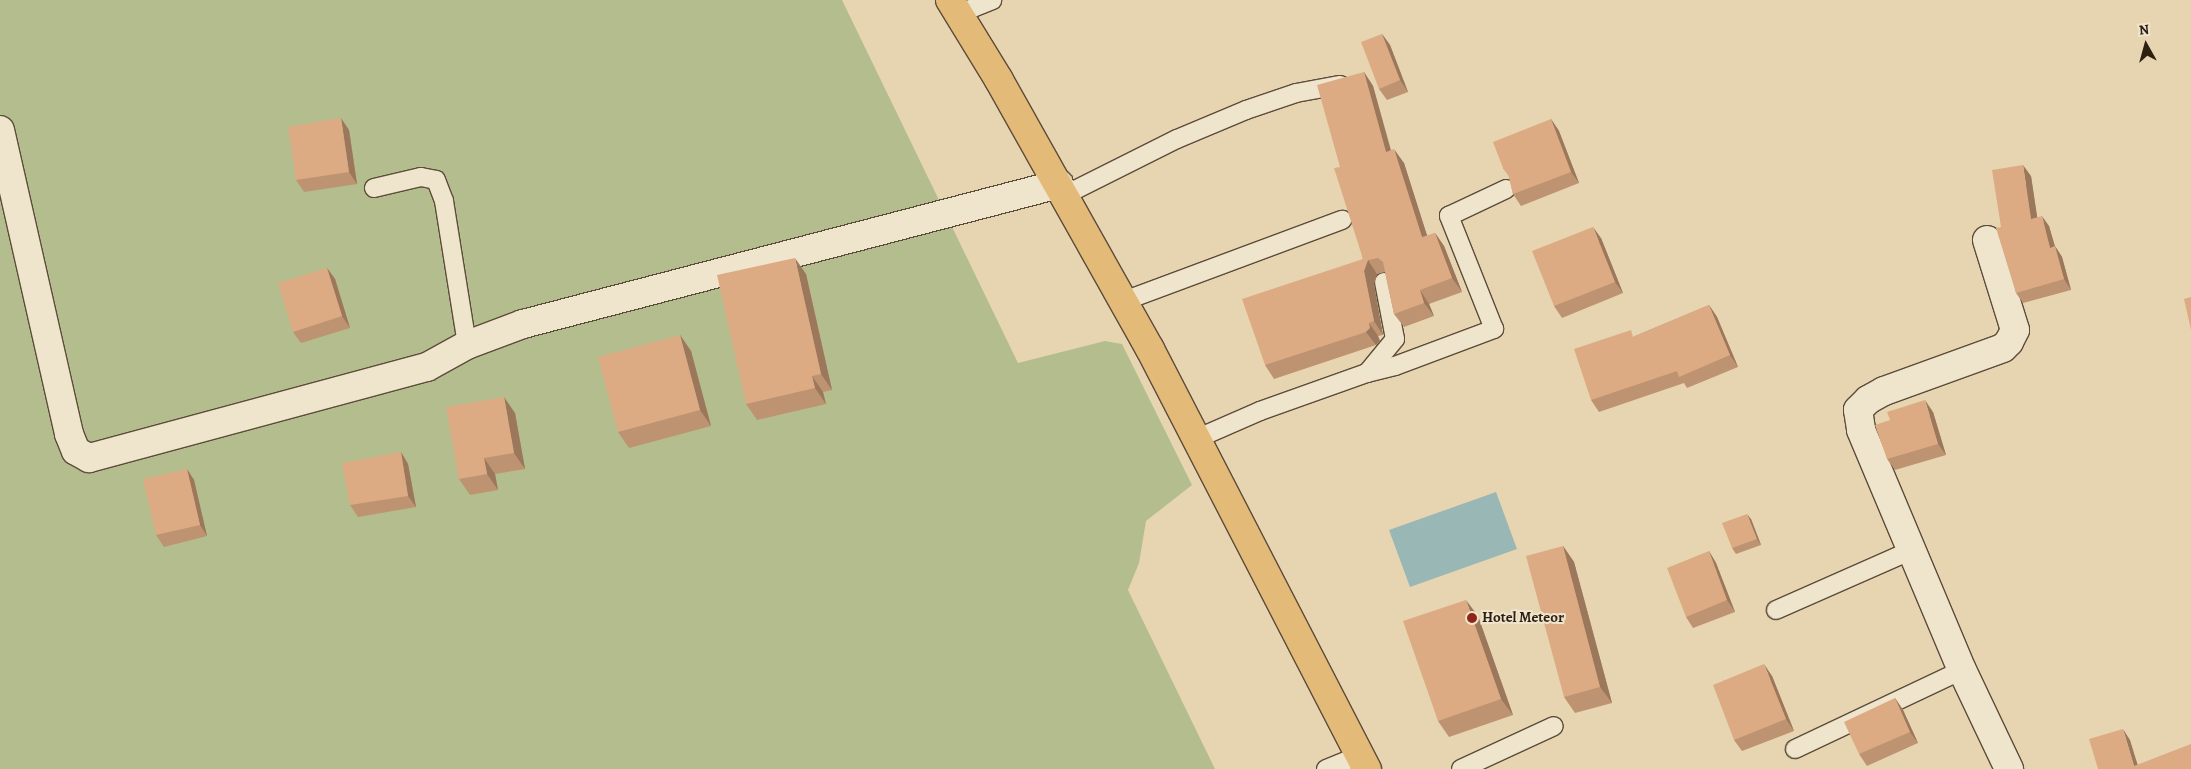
<!DOCTYPE html>
<html>
<head>
<meta charset="utf-8">
<style>
	body { margin:0 }
	#map { position:relative; width:2191px; height:769px; overflow:hidden; background:#e7d5b1; font-family:Alegreya,serif }
	div>[style] { position:absolute }
	.green>* { inset:0; background:#b4bd8d }
	.water>* { inset:0; background:#99b7b4 }
	.roads { filter:drop-shadow(1px 0 #5c4c3a) drop-shadow(-1px 0 #5c4c3a) drop-shadow(0 1px #5c4c3a) drop-shadow(0 -1px #5c4c3a) }
	.lane>* { height:18px; margin:-9px; padding:0 9px; transform-origin:9px; border-radius:9px; background:#efe4cc }
	.street>* { height:28px; margin:-14px; padding:0 14px; transform-origin:14px; border-radius:14px; background:#efe4cc }
	.primary>* { height:28px; margin:-14px; padding:0 14px; transform-origin:14px; border-radius:14px; background:#e4ba78 }
	.wall>* { inset:0; background:#be9371 }
	.shaded-wall>* { inset:0; background:#9b785c }
	.building>* { inset:0; background:#ddab83 }
	.dots>* { width:14px; height:14px; translate:-50% -50%; box-sizing:border-box; border:2px solid #efe4cc; border-radius:50% }
	span { translate:-50% -50%; white-space:nowrap; text-align:center; line-height:1.15; -webkit-text-stroke:4px #efe4cc; paint-order:stroke }
	.poi-label { font-size:15px; color:#2e1f13; font-weight:700 }
	.left { translate:0 -50%; text-align:left }
	.north { position:absolute; left:2121px; top:20px; width:50px; height:50px; -webkit-text-stroke:4px #efe4cc; paint-order:stroke; rotate:353deg; font-size:14px; font-weight:700; line-height:20px; text-align:center; color:#2e1f13 }
	.north::after { content:''; display:block; margin:auto; width:18px; height:22px; background:#2e1f13; clip-path:polygon(50% 0,100% 100%,50% 72%,0 100%) }
</style>
</head>
<body>
<div id="map">
	<div class="green">
		<div style="clip-path:polygon(0 0,842px 0,1018px 363px,1105px 341px,1122px 344px,1192px 485px,1146px 521px,1139px 563px,1128px 590px,1215px 769px,0 769px)"></div>
	</div>
	<div class="water">
		<div style="clip-path:polygon(1496px 492px,1517px 549px,1410px 587px,1389px 530px)"></div>
	</div>
	<div class="roads">
		<div class="lane">
			<div style="left:958px;top:14px;width:37px;rotate:-22deg"></div>
			<div style="left:374px;top:188px;width:48px;rotate:-13.2deg"></div>
			<div style="left:421px;top:177px;width:15px;rotate:11deg"></div>
			<div style="left:436px;top:180px;width:22px;rotate:69deg"></div>
			<div style="left:444px;top:201px;width:146px;rotate:80.9deg"></div>
			<div style="left:1065px;top:195px;width:125px;rotate:-26.6deg"></div>
			<div style="left:1177px;top:139px;width:75px;rotate:-22.8deg"></div>
			<div style="left:1246px;top:110px;width:53px;rotate:-18.8deg"></div>
			<div style="left:1296px;top:93px;width:45px;rotate:-10.3deg"></div>
			<div style="left:1124px;top:301px;width:233px;rotate:-20.4deg"></div>
			<div style="left:1367px;top:373px;width:44px;rotate:-50.5deg"></div>
			<div style="left:1395px;top:339px;width:58px;rotate:-100.9deg"></div>
			<div style="left:1196px;top:439px;width:70px;rotate:-23.6deg"></div>
			<div style="left:1260px;top:411px;width:114px;rotate:-19.6deg"></div>
			<div style="left:1367px;top:373px;width:29px;rotate:-14deg"></div>
			<div style="left:1395px;top:366px;width:106px;rotate:-20.5deg"></div>
			<div style="left:1494px;top:329px;width:122px;rotate:-111.7deg"></div>
			<div style="left:1449px;top:216px;width:63px;rotate:-25.3deg"></div>
			<div style="left:1776px;top:610px;width:149px;rotate:-23.8deg"></div>
			<div style="left:1795px;top:749px;width:185px;rotate:-25.3deg"></div>
			<div style="left:1326px;top:769px;width:37px;rotate:-22deg"></div>
			<div style="left:1461px;top:769px;width:102px;rotate:-24.8deg"></div>
		</div>
		<div class="street">
			<div style="left:0;top:130px;width:312px;rotate:77.2deg"></div>
			<div style="left:69px;top:434px;width:18px;rotate:68deg"></div>
			<div style="left:76px;top:451px;width:15px;rotate:28deg"></div>
			<div style="left:89px;top:458px;width:350px;rotate:-15.1deg"></div>
			<div style="left:427px;top:367px;width:46px;rotate:-28.8deg"></div>
			<div style="left:467px;top:345px;width:60px;rotate:-20.6deg"></div>
			<div style="left:523px;top:324px;width:554px;rotate:-14.64deg"></div>
			<div style="left:1987px;top:240px;width:94px;rotate:72.7deg"></div>
			<div style="left:2015px;top:330px;width:13px;rotate:117deg"></div>
			<div style="left:2009px;top:342px;width:8px;rotate:135deg"></div>
			<div style="left:2003px;top:348px;width:127px;rotate:160.1deg"></div>
			<div style="left:1884px;top:391px;width:18px;rotate:151deg"></div>
			<div style="left:1868px;top:400px;width:14px;rotate:135deg"></div>
			<div style="left:1858px;top:410px;width:20px;rotate:81deg"></div>
			<div style="left:1861px;top:430px;width:260px;rotate:67.2deg"></div>
			<div style="left:1962px;top:670px;width:110px;rotate:64.6deg"></div>
		</div>
		<div class="primary">
			<div style="left:950px;top:0;width:94px;rotate:58.5deg"></div>
			<div style="left:999px;top:80px;width:308px;rotate:60.7deg"></div>
			<div style="left:1150px;top:349px;width:473px;rotate:62.7deg"></div>
		</div>
	</div>
	<div class="wall">
		<div style="clip-path:polygon(1382px 34px,1390px 45px,1408px 92px,1387px 100px,1379px 89px)"></div>
		<div style="clip-path:polygon(1364px 72px,1373px 86px,1391px 150px,1404px 163px,1427px 236px,1435px 233px,1444px 246px,1462px 292px,1429px 304px,1434px 316px,1404px 327px,1394px 314px,1385px 272px,1377px 274px,1374px 284px,1383px 335px,1378px 336px,1380px 341px,1376px 345px,1274px 379px,1265px 365px,1363px 259px,1340px 167px)"></div>
		<div style="clip-path:polygon(1551px 119px,1559px 131px,1579px 183px,1521px 206px,1513px 194px,1509px 176px,1503px 168px)"></div>
		<div style="clip-path:polygon(349px 130px,357px 184px,304px 192px,296px 180px)"></div>
		<div style="clip-path:polygon(2031px 176px,2037px 217px,2049px 226px,2055px 246px,2062px 257px,2071px 290px,2023px 303px,2016px 293px,2001px 227px)"></div>
		<div style="clip-path:polygon(1601px 238px,1623px 293px,1562px 318px,1554px 306px)"></div>
		<div style="clip-path:polygon(327px 268px,335px 279px,350px 328px,301px 343px,293px 332px)"></div>
		<div style="clip-path:polygon(806px 274px,832px 390px,823px 392px,826px 404px,757px 420px,746px 404px)"></div>
		<div style="clip-path:polygon(1709px 305px,1717px 317px,1738px 367px,1687px 388px,1684px 383px,1599px 412px,1591px 400px,1635px 336px)"></div>
		<div style="clip-path:polygon(680px 335px,691px 351px,711px 426px,629px 448px,618px 432px)"></div>
		<div style="clip-path:polygon(1933px 412px,1946px 455px,1895px 470px,1887px 459px)"></div>
		<div style="clip-path:polygon(515px 413px,525px 469px,495px 474px,498px 490px,470px 495px,459px 479px)"></div>
		<div style="clip-path:polygon(401px 452px,408px 464px,416px 507px,358px 517px,350px 505px)"></div>
		<div style="clip-path:polygon(187px 469px,194px 480px,207px 536px,164px 547px,156px 535px)"></div>
		<div style="clip-path:polygon(1751px 519px,1761px 545px,1736px 554px,1732px 548px)"></div>
		<div style="clip-path:polygon(1563px 546px,1574px 562px,1612px 703px,1575px 713px,1564px 697px)"></div>
		<div style="clip-path:polygon(1709px 551px,1716px 563px,1735px 612px,1693px 628px,1686px 617px)"></div>
		<div style="clip-path:polygon(1478px 616px,1513px 715px,1449px 737px,1438px 721px)"></div>
		<div style="clip-path:polygon(1772px 676px,1794px 731px,1742px 751px,1734px 740px)"></div>
		<div style="clip-path:polygon(1895px 698px,1903px 710px,1918px 743px,1867px 766px,1859px 754px)"></div>
	</div>
	<div class="shaded-wall">
		<div style="clip-path:polygon(1382px 34px,1390px 45px,1408px 92px,1400px 80px)"></div>
		<div style="clip-path:polygon(1364px 72px,1373px 86px,1395px 166px,1386px 152px)"></div>
		<div style="clip-path:polygon(341px 118px,349px 130px,357px 184px,349px 172px)"></div>
		<div style="clip-path:polygon(1551px 119px,1559px 131px,1579px 183px,1571px 172px)"></div>
		<div style="clip-path:polygon(1394px 149px,1404px 163px,1432px 251px,1422px 237px)"></div>
		<div style="clip-path:polygon(2023px 165px,2031px 176px,2039px 229px,2031px 219px)"></div>
		<div style="clip-path:polygon(2042px 216px,2049px 226px,2058px 258px,2050px 248px)"></div>
		<div style="clip-path:polygon(1593px 227px,1601px 238px,1623px 293px,1615px 282px)"></div>
		<div style="clip-path:polygon(1435px 233px,1444px 246px,1462px 292px,1452px 278px)"></div>
		<div style="clip-path:polygon(2055px 246px,2062px 257px,2071px 290px,2064px 279px)"></div>
		<div style="clip-path:polygon(795px 258px,806px 274px,832px 390px,821px 374px)"></div>
		<div style="clip-path:polygon(1368px 260px,1377px 274px,1374px 284px,1383px 335px,1374px 321px,1364px 271px)"></div>
		<div style="clip-path:polygon(327px 268px,335px 279px,350px 328px,342px 316px)"></div>
		<div style="clip-path:polygon(1420px 290px,1429px 304px,1434px 316px,1424px 303px)"></div>
		<div style="clip-path:polygon(1709px 305px,1717px 317px,1738px 367px,1730px 355px)"></div>
		<div style="clip-path:polygon(1369px 323px,1378px 336px,1380px 341px,1376px 345px,1366px 332px)"></div>
		<div style="clip-path:polygon(680px 335px,691px 351px,711px 426px,700px 410px)"></div>
		<div style="clip-path:polygon(812px 376px,823px 392px,826px 404px,815px 388px)"></div>
		<div style="clip-path:polygon(504px 397px,515px 413px,525px 469px,514px 453px)"></div>
		<div style="clip-path:polygon(1925px 400px,1933px 412px,1946px 455px,1938px 444px)"></div>
		<div style="clip-path:polygon(401px 452px,408px 464px,416px 507px,408px 496px)"></div>
		<div style="clip-path:polygon(484px 458px,495px 474px,498px 490px,487px 474px)"></div>
		<div style="clip-path:polygon(187px 469px,194px 480px,207px 536px,200px 525px)"></div>
		<div style="clip-path:polygon(1747px 514px,1751px 519px,1761px 545px,1757px 539px)"></div>
		<div style="clip-path:polygon(1563px 546px,1574px 562px,1612px 703px,1600px 687px)"></div>
		<div style="clip-path:polygon(1709px 551px,1716px 563px,1735px 612px,1727px 600px)"></div>
		<div style="clip-path:polygon(1466px 600px,1478px 616px,1513px 715px,1501px 699px)"></div>
		<div style="clip-path:polygon(1764px 664px,1772px 676px,1794px 731px,1786px 719px)"></div>
		<div style="clip-path:polygon(1895px 698px,1903px 710px,1918px 743px,1910px 732px)"></div>
		<div style="clip-path:polygon(2123px 729px,2130px 740px,2139px 769px,2134px 766px)"></div>
	</div>
	<div class="building">
		<div style="clip-path:polygon(1382px 34px,1400px 80px,1379px 89px,1361px 42px)"></div>
		<div style="clip-path:polygon(1364px 72px,1386px 152px,1394px 149px,1422px 237px,1435px 233px,1452px 278px,1420px 290px,1424px 303px,1394px 314px,1383px 262px,1378px 258px,1368px 260px,1364px 271px,1374px 321px,1369px 323px,1370px 328px,1366px 332px,1265px 365px,1242px 299px,1363px 259px,1334px 168px,1340px 167px,1317px 85px)"></div>
		<div style="clip-path:polygon(341px 118px,349px 172px,296px 180px,288px 127px)"></div>
		<div style="clip-path:polygon(1551px 119px,1571px 172px,1513px 194px,1508px 174px,1503px 168px,1493px 142px)"></div>
		<div style="clip-path:polygon(2023px 165px,2031px 219px,2042px 216px,2050px 248px,2055px 246px,2064px 279px,2016px 293px,1996px 228px,2001px 227px,1992px 170px)"></div>
		<div style="clip-path:polygon(1593px 227px,1615px 282px,1554px 306px,1532px 251px)"></div>
		<div style="clip-path:polygon(795px 258px,821px 374px,812px 376px,815px 388px,746px 404px,717px 275px)"></div>
		<div style="clip-path:polygon(327px 268px,342px 316px,293px 332px,278px 283px)"></div>
		<div style="clip-path:polygon(2191px 297px,2191px 330px,2184px 299px)"></div>
		<div style="clip-path:polygon(1709px 305px,1730px 355px,1679px 377px,1677px 371px,1591px 400px,1574px 349px,1631px 330px,1633px 337px)"></div>
		<div style="clip-path:polygon(680px 335px,700px 410px,618px 432px,598px 357px)"></div>
		<div style="clip-path:polygon(504px 397px,514px 453px,484px 458px,487px 474px,459px 479px,446px 407px)"></div>
		<div style="clip-path:polygon(1925px 400px,1938px 444px,1887px 459px,1875px 425px,1890px 420px,1887px 412px)"></div>
		<div style="clip-path:polygon(401px 452px,408px 496px,350px 505px,342px 463px)"></div>
		<div style="clip-path:polygon(187px 469px,200px 525px,156px 535px,143px 479px)"></div>
		<div style="clip-path:polygon(1747px 514px,1757px 539px,1732px 548px,1722px 523px)"></div>
		<div style="clip-path:polygon(1563px 546px,1600px 687px,1564px 697px,1526px 556px)"></div>
		<div style="clip-path:polygon(1709px 551px,1727px 600px,1686px 617px,1667px 568px)"></div>
		<div style="clip-path:polygon(1466px 600px,1501px 699px,1438px 721px,1403px 621px)"></div>
		<div style="clip-path:polygon(1764px 664px,1786px 719px,1734px 740px,1713px 685px)"></div>
		<div style="clip-path:polygon(1895px 698px,1910px 732px,1859px 754px,1844px 722px)"></div>
		<div style="clip-path:polygon(2123px 729px,2134px 766px,2191px 744px,2191px 769px,2098px 769px,2089px 739px)"></div>
	</div>
	<div class="dots">
		<div style="left:1472px;top:618px;background:#8f2418"></div>
	</div>
	<div class="poi-label">
		<span class="left" style="left:1482px;top:618px">Hotel Meteor</span>
	</div>
	<div class="north">N</div>
</div>
</body>
</html>
